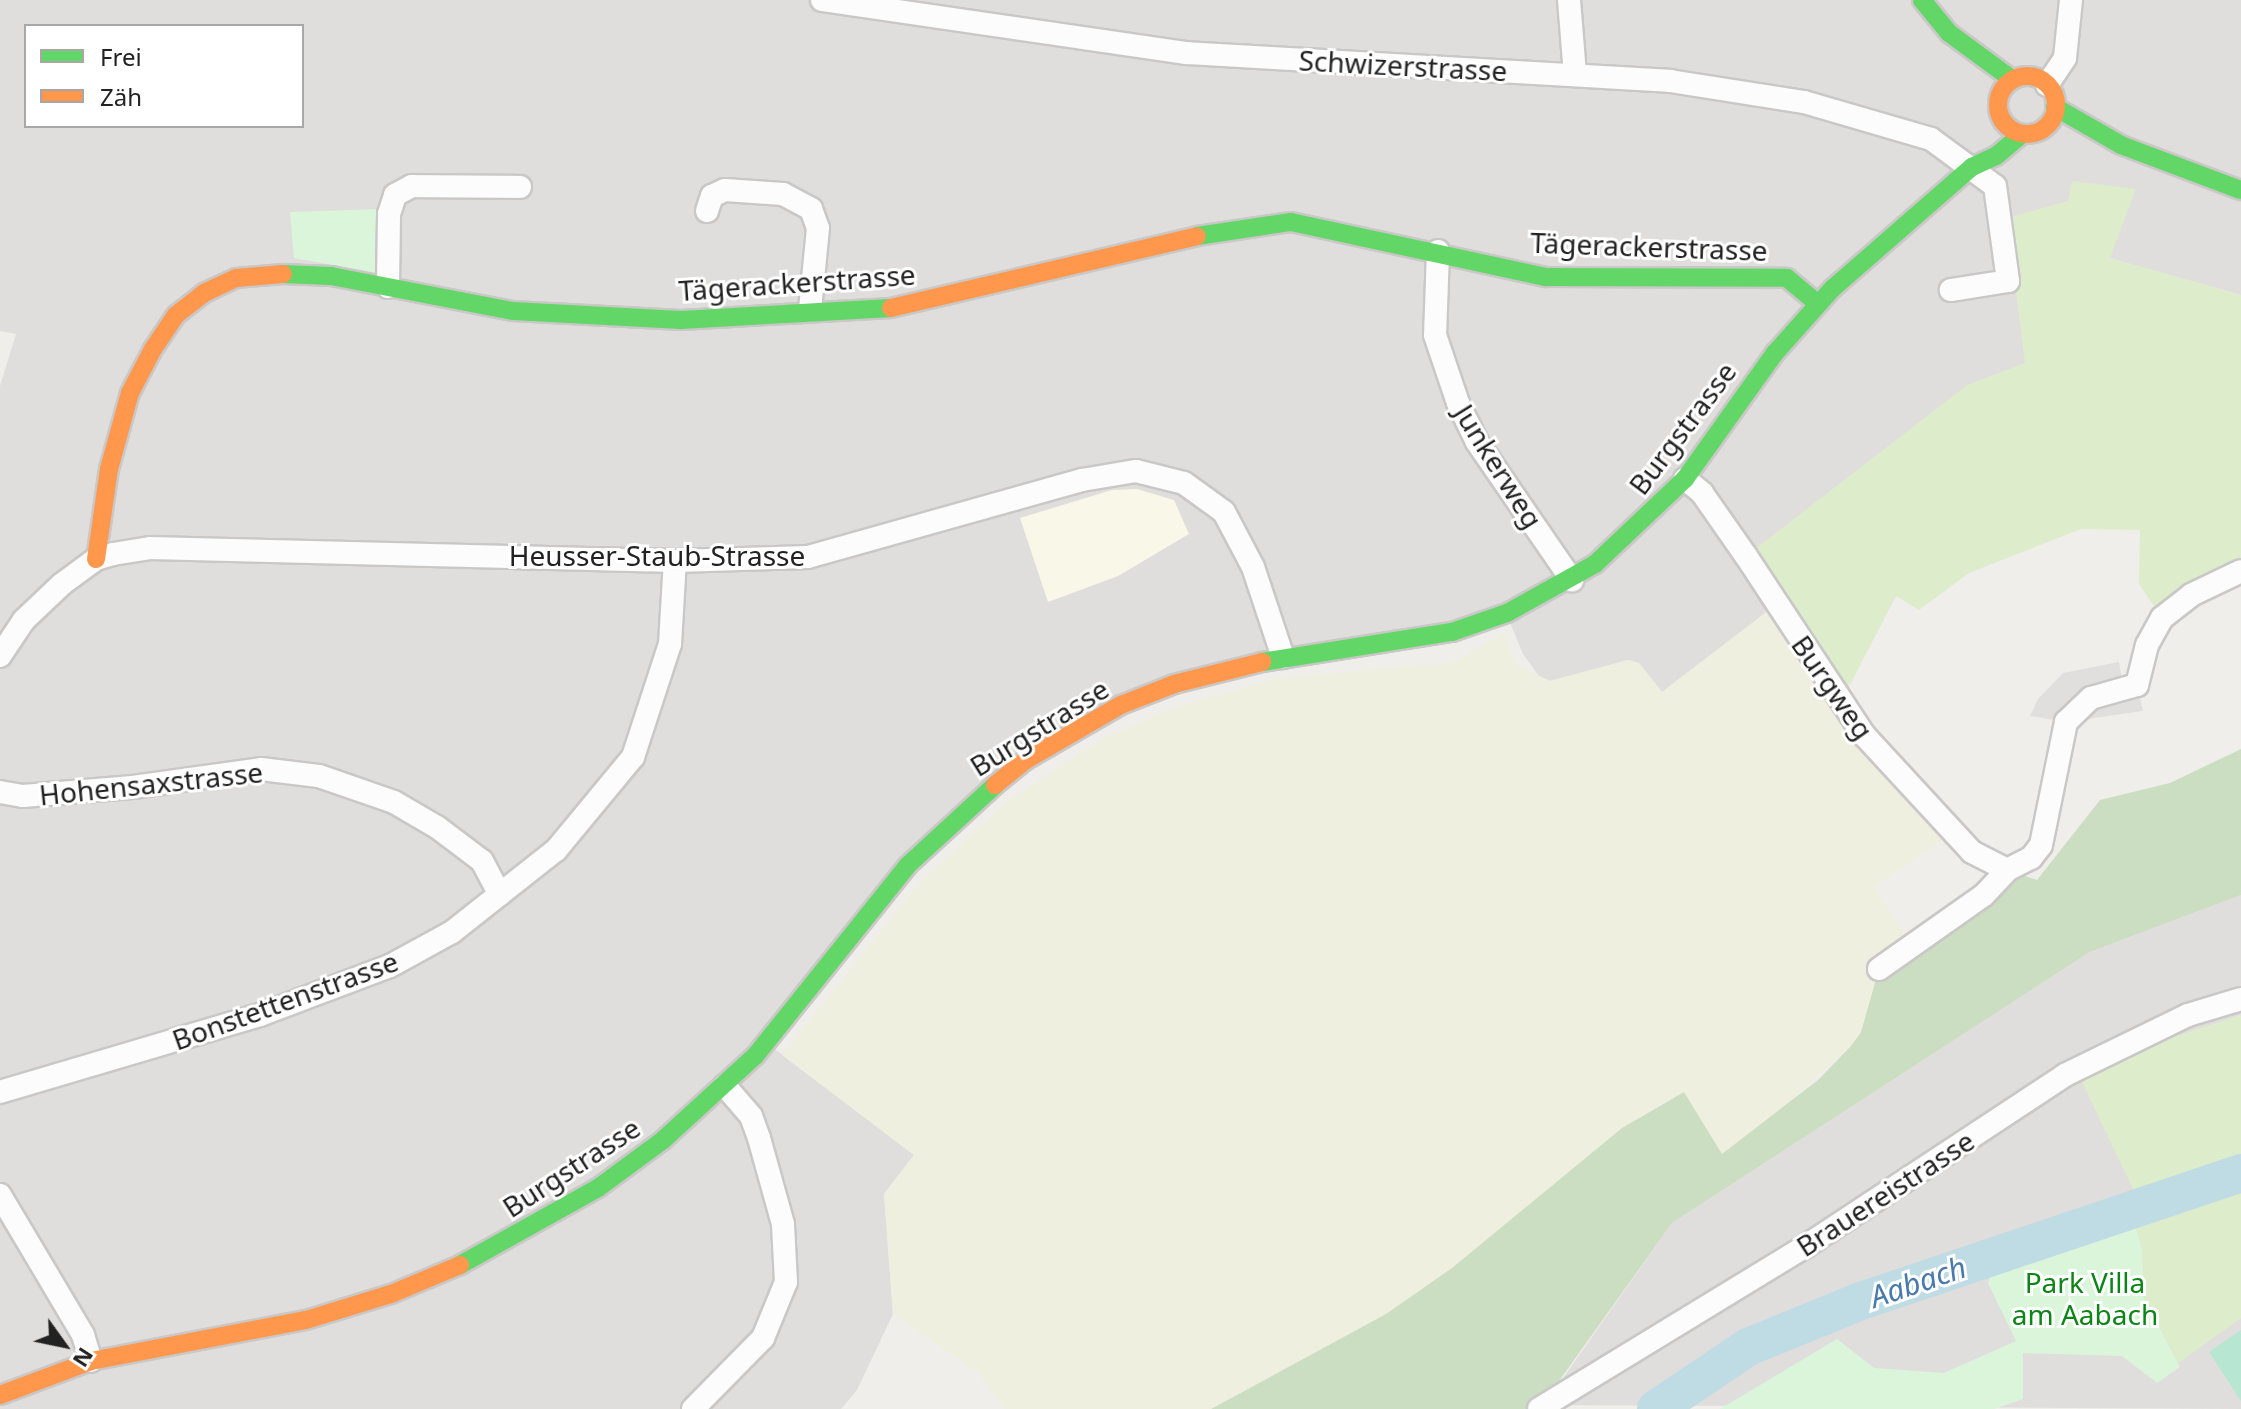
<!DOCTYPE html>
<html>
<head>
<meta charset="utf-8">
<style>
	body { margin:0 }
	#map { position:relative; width:2241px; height:1409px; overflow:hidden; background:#f0eeeb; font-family:"Noto Sans",sans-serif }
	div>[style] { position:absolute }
	.residential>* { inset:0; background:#dfdedc }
	.education>* { inset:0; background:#f8f7e8 }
	.farmland>* { inset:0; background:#efefdf }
	.grass>* { inset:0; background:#ddeccb }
	.forest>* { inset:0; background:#cbdec1 }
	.park>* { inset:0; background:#daf5da }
	.pitch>* { inset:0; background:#b7e6d2 }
	.parking>* { inset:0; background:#e0dfde }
	.river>* { height:38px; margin:-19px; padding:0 19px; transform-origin:19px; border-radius:19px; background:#bfdbe3 }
	.roads { filter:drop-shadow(2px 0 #c9c8c7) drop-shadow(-2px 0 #c9c8c7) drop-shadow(0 2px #c9c8c7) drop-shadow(0 -2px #c9c8c7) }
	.street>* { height:22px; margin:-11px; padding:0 11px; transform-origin:11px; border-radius:11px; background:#fdfcfc }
	.fast>* { height:18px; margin:-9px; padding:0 9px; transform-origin:9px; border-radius:9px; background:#63d668 }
	.slow>* { height:18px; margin:-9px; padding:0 9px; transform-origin:9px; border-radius:9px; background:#ff974d }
	.slow>.ring { margin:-9px; padding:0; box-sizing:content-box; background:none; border:18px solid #ff974d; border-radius:50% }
	span { translate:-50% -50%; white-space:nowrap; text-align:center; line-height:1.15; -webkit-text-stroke:6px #fff; paint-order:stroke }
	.street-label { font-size:28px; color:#222 }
	.park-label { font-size:28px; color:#0c8416 }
	.water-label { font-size:30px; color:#4a7aab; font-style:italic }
	.legend { position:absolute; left:24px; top:24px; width:280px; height:104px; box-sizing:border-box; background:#fff; border:2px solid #a7a7a7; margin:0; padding:10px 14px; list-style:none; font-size:24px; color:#222 }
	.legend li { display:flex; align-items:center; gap:16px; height:40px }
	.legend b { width:40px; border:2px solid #a7a7a7 }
	.north { position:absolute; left:24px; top:1305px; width:80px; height:80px; -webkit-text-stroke:6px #fff; paint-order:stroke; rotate:123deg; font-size:22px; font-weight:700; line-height:32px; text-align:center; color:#222 }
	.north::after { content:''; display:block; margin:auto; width:28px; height:36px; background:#222; clip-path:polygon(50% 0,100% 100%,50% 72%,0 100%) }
</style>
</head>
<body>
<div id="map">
	<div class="residential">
		<div style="clip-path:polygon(evenodd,0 0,2241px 0,2241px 295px,2109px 258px,2135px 189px,2007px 218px,2026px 363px,1966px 386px,1777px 604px,1662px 692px,1639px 663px,1628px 660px,1550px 681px,1539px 676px,1523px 654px,1506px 613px,1174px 689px,975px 800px,767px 1043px,914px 1155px,884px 1194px,893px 1314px,857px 1390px,841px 1409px,0 1409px,0 386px,16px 334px,0 331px,0 0,26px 26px,302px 26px,302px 126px,26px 126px,26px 26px)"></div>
		<div style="clip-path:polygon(2241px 895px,2241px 1409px,1544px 1405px,1672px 1223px,2090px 952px)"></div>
	</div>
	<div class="education">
		<div style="clip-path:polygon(1137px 489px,1174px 500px,1189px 534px,1118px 576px,1048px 602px,1020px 518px,1112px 490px)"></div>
	</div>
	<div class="farmland">
		<div style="clip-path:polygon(1777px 604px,1953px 833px,1874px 887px,1911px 943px,1851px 1046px,1774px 1115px,1722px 1154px,1684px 1092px,1648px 1111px,1452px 1268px,1386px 1314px,1211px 1409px,1005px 1409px,978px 1373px,893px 1314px,884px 1194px,914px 1155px,782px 1055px,917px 886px,1003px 804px,1101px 740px,1170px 709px,1274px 679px,1454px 662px,1504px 633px,1516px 665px,1550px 681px,1628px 660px,1639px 663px,1662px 692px)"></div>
	</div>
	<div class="grass">
		<div style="clip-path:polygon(2072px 181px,2136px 189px,2110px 258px,2241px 295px,2241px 571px,2162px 618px,2139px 584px,2140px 530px,2081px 529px,1969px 573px,1919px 610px,1896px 596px,1840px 704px,1746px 556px,1966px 386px,2025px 363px,2007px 218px,2068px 201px)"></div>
		<div style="clip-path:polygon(2241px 1015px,2241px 1163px,2137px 1197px,2080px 1078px,2164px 1040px)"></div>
		<div style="clip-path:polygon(2241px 1188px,2241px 1318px,2178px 1363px,2144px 1298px,2142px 1249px,2134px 1222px)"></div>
	</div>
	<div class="forest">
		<div style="clip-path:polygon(2241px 749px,2241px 895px,2090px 952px,1672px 1223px,1539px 1409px,1211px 1409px,1386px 1314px,1452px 1268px,1622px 1128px,1684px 1092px,1722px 1154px,1818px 1080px,1851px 1046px,1861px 1032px,1879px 969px,2007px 870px,2037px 880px,2100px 800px,2170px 783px)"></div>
	</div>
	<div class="park">
		<div style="clip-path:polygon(381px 209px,383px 274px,294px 258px,290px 212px)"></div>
		<div style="clip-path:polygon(2134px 1222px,2142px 1249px,2144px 1298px,2180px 1367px,2157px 1383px,2122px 1356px,2023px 1353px,2023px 1399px,1994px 1409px,1720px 1409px,1837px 1339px,1874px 1368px,1944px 1373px,2016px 1341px,1988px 1283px,1991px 1274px)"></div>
	</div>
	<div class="pitch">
		<div style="clip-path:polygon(2241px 1330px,2241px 1401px,2209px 1352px)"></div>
	</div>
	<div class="parking">
		<div style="clip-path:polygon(2119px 662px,2123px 687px,2137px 685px,2143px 711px,2066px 722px,2030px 716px,2038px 699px,2063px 673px)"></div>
	</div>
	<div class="river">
		<div style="left:1656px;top:1409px;width:111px;rotate:-34deg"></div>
		<div style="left:1748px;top:1347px;width:125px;rotate:-22.1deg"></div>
		<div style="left:1864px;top:1300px;width:398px;rotate:-18.6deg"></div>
	</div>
	<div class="roads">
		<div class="street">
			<div style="left:822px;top:0;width:368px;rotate:8.3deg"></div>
			<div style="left:1186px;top:53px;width:485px;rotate:3.3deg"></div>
			<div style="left:1670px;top:81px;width:136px;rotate:8.9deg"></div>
			<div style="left:1804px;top:102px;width:132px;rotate:16.2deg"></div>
			<div style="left:1931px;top:139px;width:79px;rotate:36.3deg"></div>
			<div style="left:1995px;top:186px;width:96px;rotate:82.2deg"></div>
			<div style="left:2008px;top:281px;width:58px;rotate:171deg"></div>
			<div style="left:1569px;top:0;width:74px;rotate:85.4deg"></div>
			<div style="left:2047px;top:85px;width:32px;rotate:-56deg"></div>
			<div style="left:2065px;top:58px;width:58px;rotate:-84.1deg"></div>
			<div style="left:707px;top:211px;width:16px;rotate:-72deg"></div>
			<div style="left:712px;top:196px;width:14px;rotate:-25deg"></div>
			<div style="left:725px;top:190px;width:58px;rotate:3.9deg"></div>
			<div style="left:783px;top:194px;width:32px;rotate:28deg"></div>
			<div style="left:811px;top:209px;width:20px;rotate:70deg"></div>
			<div style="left:818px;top:228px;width:82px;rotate:95.6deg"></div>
			<div style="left:1438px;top:251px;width:84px;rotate:92deg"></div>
			<div style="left:1435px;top:335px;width:72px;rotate:71.3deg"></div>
			<div style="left:1458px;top:403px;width:43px;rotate:64deg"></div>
			<div style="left:1477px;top:442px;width:168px;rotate:55.5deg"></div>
			<div style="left:388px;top:287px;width:73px;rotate:-89.2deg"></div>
			<div style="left:389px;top:214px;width:20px;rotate:-72deg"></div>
			<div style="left:395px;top:195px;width:19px;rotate:-28deg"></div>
			<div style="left:412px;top:186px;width:108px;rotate:0.5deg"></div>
			<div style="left:1685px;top:479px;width:22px;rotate:39deg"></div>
			<div style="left:1702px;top:493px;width:77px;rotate:55.1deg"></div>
			<div style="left:1746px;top:556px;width:214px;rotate:56.6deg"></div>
			<div style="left:1864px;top:735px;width:159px;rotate:47.3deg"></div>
			<div style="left:1972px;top:852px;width:39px;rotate:27deg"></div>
			<div style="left:0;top:656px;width:43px;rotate:-56.3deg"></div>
			<div style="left:24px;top:620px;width:52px;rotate:-43.5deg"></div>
			<div style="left:62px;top:584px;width:42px;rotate:-36.3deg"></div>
			<div style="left:96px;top:559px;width:18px;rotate:-16deg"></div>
			<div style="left:113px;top:554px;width:37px;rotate:-9deg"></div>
			<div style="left:150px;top:548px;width:525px;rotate:1.42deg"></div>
			<div style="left:675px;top:561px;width:133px;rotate:-1.7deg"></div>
			<div style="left:808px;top:557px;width:285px;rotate:-15.7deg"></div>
			<div style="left:1082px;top:480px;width:55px;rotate:-9.5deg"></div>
			<div style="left:1136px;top:471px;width:49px;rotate:14deg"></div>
			<div style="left:1184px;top:483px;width:49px;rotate:35.9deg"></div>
			<div style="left:1224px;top:512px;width:62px;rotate:62.2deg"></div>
			<div style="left:1253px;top:567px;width:95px;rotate:71.6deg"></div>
			<div style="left:0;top:792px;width:23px;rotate:10deg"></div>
			<div style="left:23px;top:796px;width:110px;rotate:-4.7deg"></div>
			<div style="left:133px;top:787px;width:129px;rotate:-8deg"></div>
			<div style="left:261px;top:769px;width:58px;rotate:6.9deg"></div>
			<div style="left:319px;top:776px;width:79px;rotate:19.1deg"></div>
			<div style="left:394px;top:802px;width:50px;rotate:30.2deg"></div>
			<div style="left:437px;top:827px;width:56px;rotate:37.1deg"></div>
			<div style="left:482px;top:861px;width:38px;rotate:62deg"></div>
			<div style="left:2007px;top:870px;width:27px;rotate:-27deg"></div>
			<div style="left:2031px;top:858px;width:16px;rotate:-52deg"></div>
			<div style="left:2041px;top:845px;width:126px;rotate:-78.5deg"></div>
			<div style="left:2066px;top:722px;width:35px;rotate:-44deg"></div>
			<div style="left:2091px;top:698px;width:48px;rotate:-15.8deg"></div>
			<div style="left:2137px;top:685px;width:41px;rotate:-76deg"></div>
			<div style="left:2147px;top:645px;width:31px;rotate:-61deg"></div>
			<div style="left:2162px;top:618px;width:37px;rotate:-38deg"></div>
			<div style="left:2191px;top:595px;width:55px;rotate:-25.6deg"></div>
			<div style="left:1879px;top:969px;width:128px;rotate:-35.2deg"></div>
			<div style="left:1984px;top:895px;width:34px;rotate:-47deg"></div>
			<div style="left:0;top:1092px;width:271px;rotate:-16.5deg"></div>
			<div style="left:260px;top:1015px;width:139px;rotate:-20.7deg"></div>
			<div style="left:390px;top:966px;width:71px;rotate:-28.7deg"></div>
			<div style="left:452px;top:932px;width:132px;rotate:-38.3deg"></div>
			<div style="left:556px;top:850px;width:121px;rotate:-50.4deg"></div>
			<div style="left:633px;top:757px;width:119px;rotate:-71.9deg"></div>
			<div style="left:670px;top:644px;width:83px;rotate:-86.6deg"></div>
			<div style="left:0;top:1195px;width:163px;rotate:59.3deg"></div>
			<div style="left:83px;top:1335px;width:27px;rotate:73deg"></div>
			<div style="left:693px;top:1409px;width:100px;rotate:-45.4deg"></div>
			<div style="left:763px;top:1338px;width:61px;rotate:-67.7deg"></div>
			<div style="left:786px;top:1282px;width:58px;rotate:-93deg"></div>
			<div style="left:783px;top:1224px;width:89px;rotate:-105.6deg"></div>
			<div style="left:759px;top:1138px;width:23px;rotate:-110deg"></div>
			<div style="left:751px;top:1116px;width:40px;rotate:-131deg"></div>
			<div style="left:1539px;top:1409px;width:313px;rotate:-31.4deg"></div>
			<div style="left:1806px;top:1246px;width:310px;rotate:-33.4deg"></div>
			<div style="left:2065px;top:1075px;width:137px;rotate:-26deg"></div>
			<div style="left:2188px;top:1015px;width:55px;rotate:-16.8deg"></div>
		</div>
		<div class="fast">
			<div style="left:1922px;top:0;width:43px;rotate:50.7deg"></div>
			<div style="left:1949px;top:33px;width:79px;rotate:36.3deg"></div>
			<div style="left:2055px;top:107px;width:76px;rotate:29.9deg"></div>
			<div style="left:2121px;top:145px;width:128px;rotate:20.6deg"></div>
			<div style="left:1197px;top:236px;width:95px;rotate:-8.5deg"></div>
			<div style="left:1291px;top:222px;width:261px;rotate:12.2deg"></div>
			<div style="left:1546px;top:277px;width:241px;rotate:0.2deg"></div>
			<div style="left:1787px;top:278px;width:40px;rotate:40deg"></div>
			<div style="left:283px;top:274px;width:48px;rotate:2.4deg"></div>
			<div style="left:331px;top:276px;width:185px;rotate:10.9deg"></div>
			<div style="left:513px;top:311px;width:168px;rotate:3.1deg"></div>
			<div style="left:681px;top:320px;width:210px;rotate:-3.3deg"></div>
			<div style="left:1262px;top:662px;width:192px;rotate:-9deg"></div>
			<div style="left:1452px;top:632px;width:58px;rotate:-19.1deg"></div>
			<div style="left:1507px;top:613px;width:101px;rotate:-29.1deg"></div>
			<div style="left:1595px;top:564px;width:124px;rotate:-43.4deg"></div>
			<div style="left:1685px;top:479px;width:155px;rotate:-54.5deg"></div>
			<div style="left:1775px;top:353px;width:86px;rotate:-48.3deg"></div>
			<div style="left:1832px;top:289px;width:186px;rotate:-41.1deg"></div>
			<div style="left:1972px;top:167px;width:26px;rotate:-25deg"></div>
			<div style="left:1996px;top:156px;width:34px;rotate:-40deg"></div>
			<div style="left:460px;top:1265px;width:158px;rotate:-29.2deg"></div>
			<div style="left:598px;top:1188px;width:81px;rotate:-36.4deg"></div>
			<div style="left:663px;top:1140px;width:125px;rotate:-42.4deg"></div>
			<div style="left:755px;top:1056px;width:243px;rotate:-51.3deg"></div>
			<div style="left:907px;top:866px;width:120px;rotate:-42.6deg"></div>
		</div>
		<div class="slow">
			<div class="ring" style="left:1998px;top:76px;width:40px;height:40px"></div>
			<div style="left:891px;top:308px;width:314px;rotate:-13.2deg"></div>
			<div style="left:96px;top:559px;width:91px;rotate:-81.8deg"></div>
			<div style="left:109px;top:469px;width:79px;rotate:-74.6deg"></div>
			<div style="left:130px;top:393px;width:50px;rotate:-62.4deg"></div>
			<div style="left:153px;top:349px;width:41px;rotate:-55.9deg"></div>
			<div style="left:176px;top:315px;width:36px;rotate:-38deg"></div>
			<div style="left:204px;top:293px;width:35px;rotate:-25deg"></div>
			<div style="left:236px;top:278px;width:47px;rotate:-4.9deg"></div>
			<div style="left:995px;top:785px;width:40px;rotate:-39deg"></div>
			<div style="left:1026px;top:760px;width:110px;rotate:-30.1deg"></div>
			<div style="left:1121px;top:705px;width:57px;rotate:-21.6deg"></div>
			<div style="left:1174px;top:684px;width:91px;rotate:-14deg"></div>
			<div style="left:0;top:1395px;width:97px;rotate:-20.5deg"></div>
			<div style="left:91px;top:1361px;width:219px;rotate:-10.8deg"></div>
			<div style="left:306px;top:1320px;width:89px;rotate:-17deg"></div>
			<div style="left:391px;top:1294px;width:75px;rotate:-22.8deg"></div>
		</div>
	</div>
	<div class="street-label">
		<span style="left:1403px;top:65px;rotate:3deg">Schwizerstrasse</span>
		<span style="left:1649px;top:246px;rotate:2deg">Tägerackerstrasse</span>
		<span style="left:797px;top:282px;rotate:-4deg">Tägerackerstrasse</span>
		<span style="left:1682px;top:428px;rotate:-53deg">Burgstrasse</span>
		<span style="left:1499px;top:466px;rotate:58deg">Junkerweg</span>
		<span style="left:657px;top:555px">Heusser-Staub-Strasse</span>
		<span style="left:1833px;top:687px;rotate:55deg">Burgweg</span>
		<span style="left:1039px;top:727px;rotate:-32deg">Burgstrasse</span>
		<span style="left:151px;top:783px;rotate:-6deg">Hohensaxstrasse</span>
		<span style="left:285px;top:1000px;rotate:-20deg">Bonstettenstrasse</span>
		<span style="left:571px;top:1167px;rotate:-33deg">Burgstrasse</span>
		<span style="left:1885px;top:1193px;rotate:-33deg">Brauereistrasse</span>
	</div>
	<div class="park-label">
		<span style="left:2085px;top:1298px">Park Villa<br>am Aabach</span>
	</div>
	<div class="water-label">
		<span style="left:1918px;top:1282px;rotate:-19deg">Aabach</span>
	</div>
	<ul class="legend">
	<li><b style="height:10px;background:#63d668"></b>Frei</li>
	<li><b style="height:10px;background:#ff974d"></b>Zäh</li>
	</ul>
	<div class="north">N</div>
</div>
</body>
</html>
